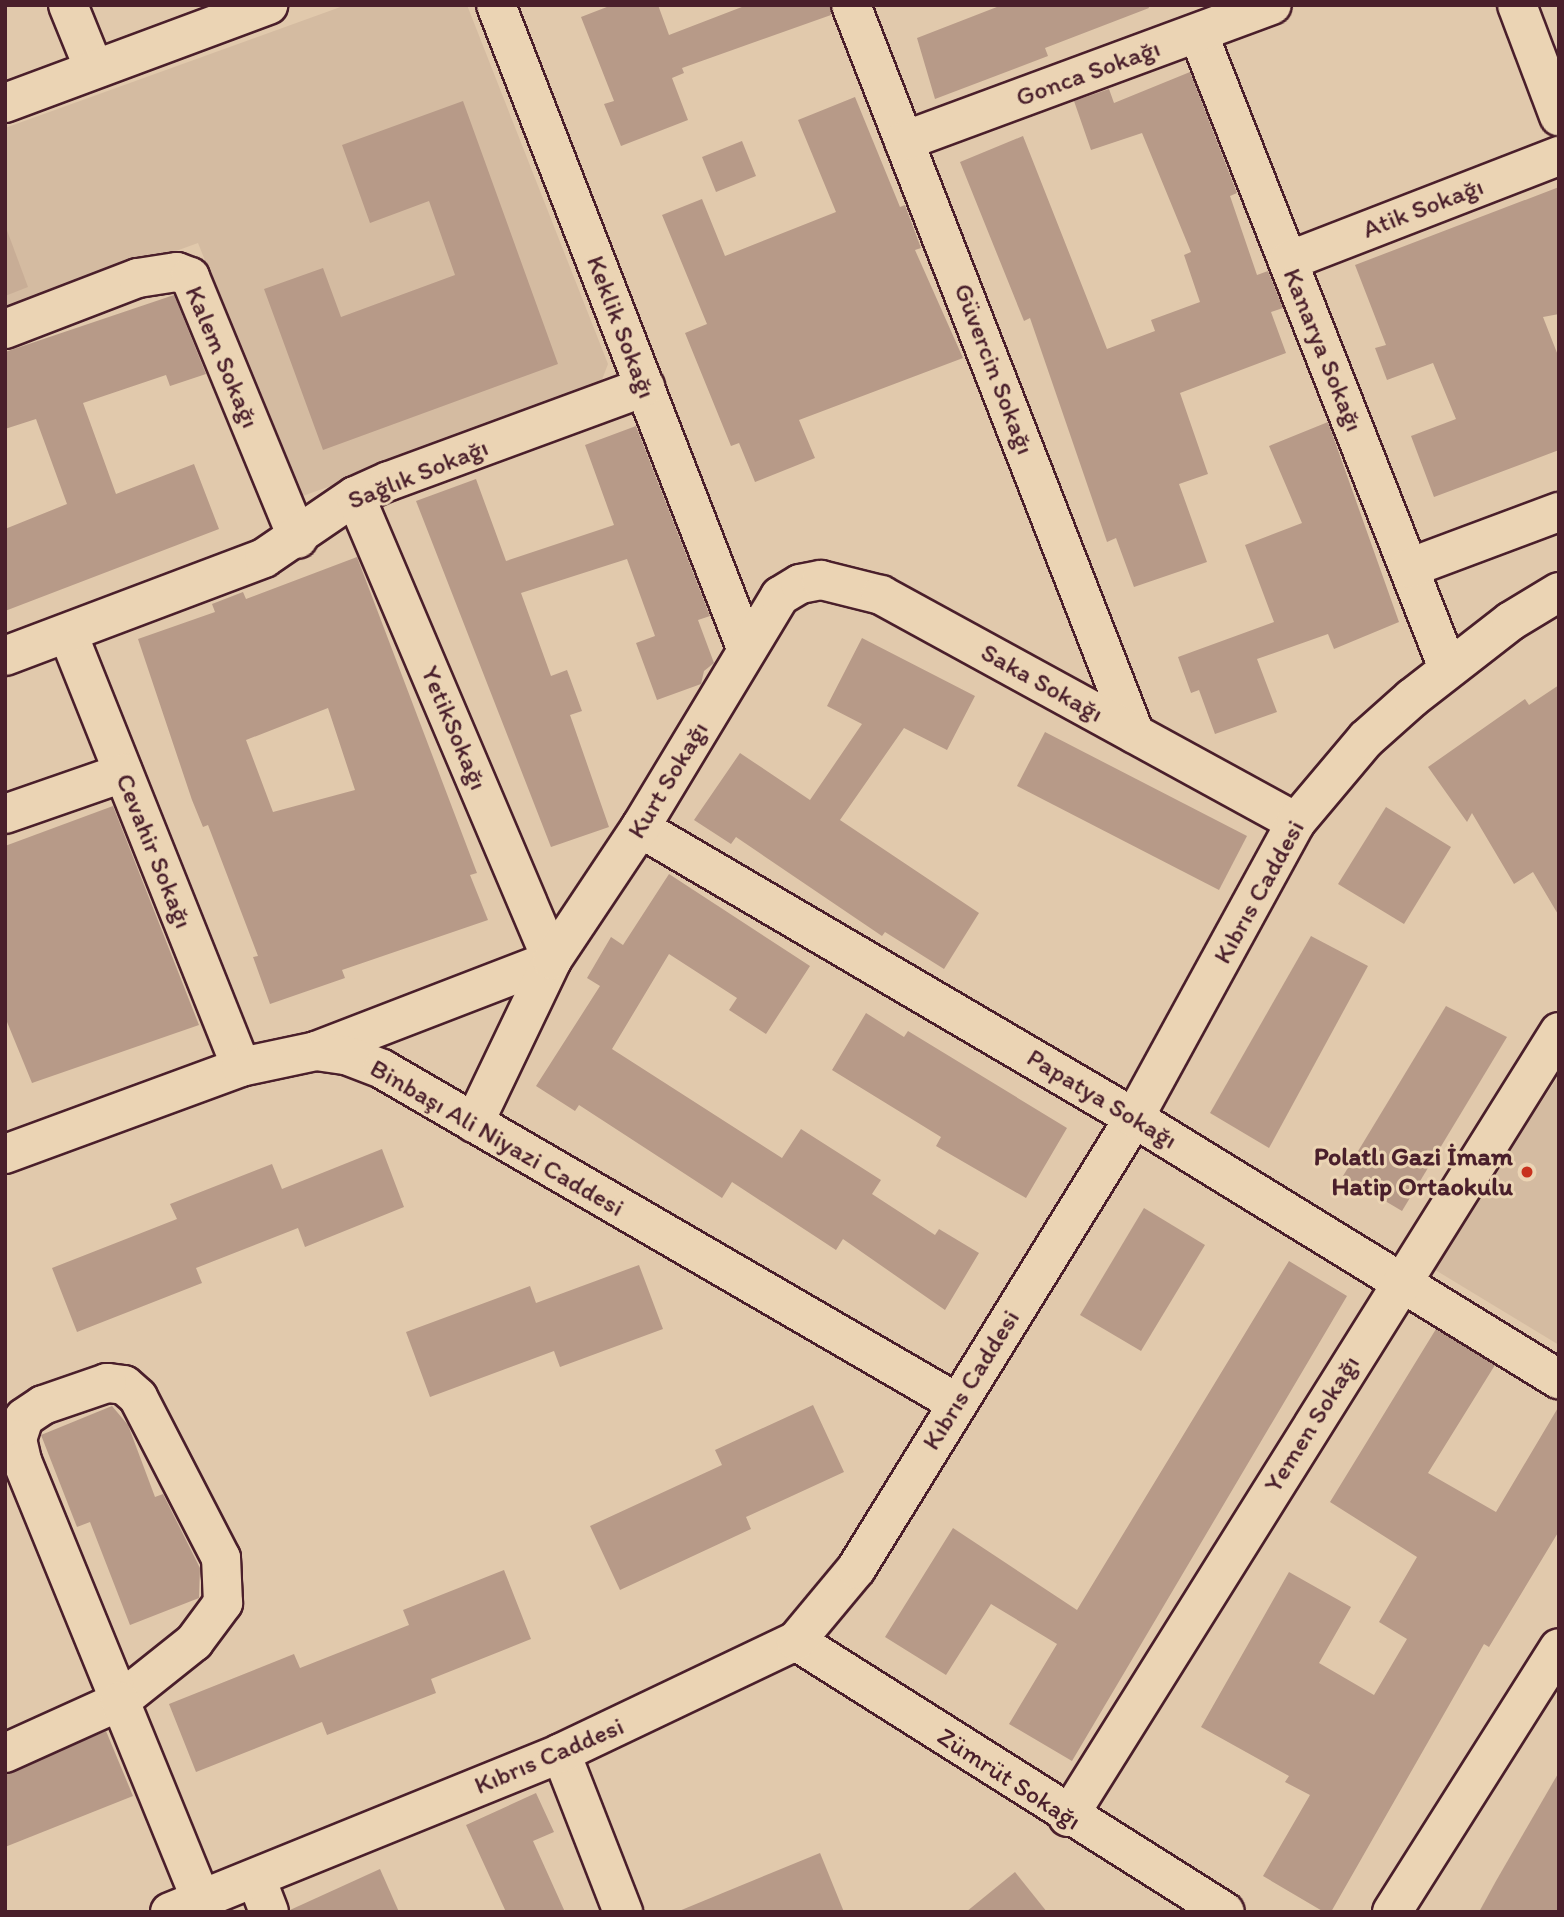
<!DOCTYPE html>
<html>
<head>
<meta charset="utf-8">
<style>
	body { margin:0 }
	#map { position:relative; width:1564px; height:1917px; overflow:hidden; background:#e1c9ac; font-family:Itim,sans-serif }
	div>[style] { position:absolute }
	.built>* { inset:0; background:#d4bba1 }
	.green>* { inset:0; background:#c8ad96 }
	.building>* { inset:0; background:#b79a88 }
	.roads { filter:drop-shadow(2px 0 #4a1f2b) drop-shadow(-2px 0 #4a1f2b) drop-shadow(0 2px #4a1f2b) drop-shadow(0 -2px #4a1f2b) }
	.minor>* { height:38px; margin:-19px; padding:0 19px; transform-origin:19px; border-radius:19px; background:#ebd4b4 }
	.dots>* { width:19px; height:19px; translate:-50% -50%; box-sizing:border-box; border:4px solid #ebd4b4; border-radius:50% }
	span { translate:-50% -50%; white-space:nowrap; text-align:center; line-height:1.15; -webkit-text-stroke:6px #ebd4b4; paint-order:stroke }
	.street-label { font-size:26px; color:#4a1f2b }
	.poi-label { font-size:26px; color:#4a1f2b; font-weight:700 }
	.right { translate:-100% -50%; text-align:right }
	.frame { position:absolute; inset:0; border:7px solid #4a1f2b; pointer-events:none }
</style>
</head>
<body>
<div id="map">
	<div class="built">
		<div style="clip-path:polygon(346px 5px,467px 5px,608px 364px,598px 390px,300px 497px,198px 243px,5px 313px,5px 128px)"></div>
		<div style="clip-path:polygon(1559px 1075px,1559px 1345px,1432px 1268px)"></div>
	</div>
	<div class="green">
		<div style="clip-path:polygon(5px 225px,28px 287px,5px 296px)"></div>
	</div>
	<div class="building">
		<div style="clip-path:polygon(612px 5px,658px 5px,669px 35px,747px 5px,830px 5px,831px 15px,682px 68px,684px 73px,672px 78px,688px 120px,621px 146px,604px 104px,614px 101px,581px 17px)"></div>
		<div style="clip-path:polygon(1002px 5px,1148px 5px,1149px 8px,1045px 48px,1048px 56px,935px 99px,917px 38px)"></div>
		<div style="clip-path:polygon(1190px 72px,1237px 193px,1230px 196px,1257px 275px,1268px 271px,1283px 308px,1271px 312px,1286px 353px,1180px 393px,1208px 474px,1179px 484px,1207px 562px,1134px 587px,1116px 538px,1107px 542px,1030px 318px,1024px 321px,960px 162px,1023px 136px,1107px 349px,1155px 331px,1151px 320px,1200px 302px,1184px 255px,1191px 252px,1142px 133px,1091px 150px,1074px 101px,1109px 89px,1114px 103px)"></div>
		<div style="clip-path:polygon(855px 97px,900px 207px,905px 205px,921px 248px,915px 250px,963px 358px,799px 420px,815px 458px,755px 482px,739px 443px,731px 446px,685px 333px,707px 324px,662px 215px,702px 199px,725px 256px,836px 212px,798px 120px)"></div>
		<div style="clip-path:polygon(463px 101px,558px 364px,323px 450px,264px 289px,323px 268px,341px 317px,455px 275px,429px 201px,370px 223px,342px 145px)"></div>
		<div style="clip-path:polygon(742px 141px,756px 176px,716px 192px,702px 157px)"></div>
		<div style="clip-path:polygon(1559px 187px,1559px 314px,1543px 317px,1559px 358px,1559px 450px,1434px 497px,1411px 436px,1456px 419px,1433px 363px,1387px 380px,1375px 348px,1386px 345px,1355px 265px)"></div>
		<div style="clip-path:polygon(174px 295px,206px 374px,170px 386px,166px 375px,83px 403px,116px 494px,194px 464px,219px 529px,5px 611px,5px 529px,67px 504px,36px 419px,5px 429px,5px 352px)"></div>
		<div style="clip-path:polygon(1328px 422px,1399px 622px,1334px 649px,1328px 634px,1257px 659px,1277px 712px,1215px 734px,1199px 690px,1191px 693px,1178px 657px,1274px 622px,1245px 545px,1302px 523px,1269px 446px)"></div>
		<div style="clip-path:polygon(636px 426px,710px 616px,698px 620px,714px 663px,704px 671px,701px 684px,657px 700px,636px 643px,655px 636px,627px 559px,521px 593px,551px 676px,567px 670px,582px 711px,570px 715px,609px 827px,551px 847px,416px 501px,476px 479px,506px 561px,614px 525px,585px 445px)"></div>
		<div style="clip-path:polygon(evenodd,357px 557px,477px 873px,470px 875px,488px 920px,342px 970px,345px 978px,270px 1004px,253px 957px,258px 956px,208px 825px,203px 827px,192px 800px,138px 639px,215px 612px,212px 604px,243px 592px,246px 599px,357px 557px,328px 708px,355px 790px,273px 812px,246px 740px,328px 708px)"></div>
		<div style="clip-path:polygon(862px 638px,975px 696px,947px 750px,904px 728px,840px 820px,979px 913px,944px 969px,885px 932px,882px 936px,736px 837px,731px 844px,694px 820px,740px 753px,810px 800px,862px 724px,827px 706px)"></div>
		<div style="clip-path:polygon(1559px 685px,1559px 916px,1533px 872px,1514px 884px,1472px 813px,1467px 822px,1428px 767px,1525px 699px,1529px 705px)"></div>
		<div style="clip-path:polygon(1045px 732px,1247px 836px,1219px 890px,1017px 786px)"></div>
		<div style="clip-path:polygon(113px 806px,199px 1025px,32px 1083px,5px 1017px,5px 846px)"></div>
		<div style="clip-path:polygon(1386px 807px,1451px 847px,1404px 924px,1338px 884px)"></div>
		<div style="clip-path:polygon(669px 874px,810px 966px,766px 1034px,729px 1010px,737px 998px,669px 954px,612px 1049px,782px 1158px,801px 1129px,881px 1180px,872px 1194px,935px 1235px,939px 1229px,979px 1253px,945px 1310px,843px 1239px,836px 1250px,732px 1182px,722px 1198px,579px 1105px,575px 1111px,536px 1086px,600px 986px,587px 978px,611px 937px,623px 945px)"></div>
		<div style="clip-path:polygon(1311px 936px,1368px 966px,1269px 1148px,1210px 1113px)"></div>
		<div style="clip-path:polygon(1446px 1006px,1507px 1037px,1402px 1211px,1343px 1176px)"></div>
		<div style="clip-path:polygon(866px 1013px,904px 1037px,908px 1031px,1067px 1128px,1026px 1198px,936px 1146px,941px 1137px,832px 1070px)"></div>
		<div style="clip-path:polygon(382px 1149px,404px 1207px,305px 1247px,298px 1228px,196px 1268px,202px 1283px,77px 1332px,52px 1268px,177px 1219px,170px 1204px,272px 1164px,282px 1189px)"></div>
		<div style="clip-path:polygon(1144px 1208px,1205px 1245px,1141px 1351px,1080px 1315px)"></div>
		<div style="clip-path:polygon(1289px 1261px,1347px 1296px,1072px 1761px,1009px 1724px,1057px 1644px,991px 1604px,946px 1675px,885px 1637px,953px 1528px,1077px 1610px)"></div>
		<div style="clip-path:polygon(639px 1265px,663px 1329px,560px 1367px,554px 1351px,430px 1397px,406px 1332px,530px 1286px,536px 1303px)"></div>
		<div style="clip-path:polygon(1436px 1329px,1495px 1365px,1428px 1473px,1496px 1512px,1559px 1406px,1559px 1531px,1489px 1647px,1484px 1644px,1331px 1912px,1324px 1912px,1263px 1876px,1310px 1795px,1285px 1782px,1289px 1776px,1201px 1727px,1289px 1572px,1351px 1607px,1319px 1663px,1374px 1695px,1407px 1639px,1379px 1622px,1417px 1557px,1330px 1502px)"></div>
		<div style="clip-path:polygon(813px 1405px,844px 1472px,746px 1517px,751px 1529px,620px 1590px,590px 1526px,722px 1465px,715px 1450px)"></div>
		<div style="clip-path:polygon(112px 1406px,128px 1425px,155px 1497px,163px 1494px,200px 1568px,199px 1598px,130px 1625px,90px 1522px,77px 1527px,41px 1435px)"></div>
		<div style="clip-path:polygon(504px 1570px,531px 1639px,431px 1679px,436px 1693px,327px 1735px,322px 1722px,196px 1772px,169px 1704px,294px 1654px,300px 1668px,409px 1625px,403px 1610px)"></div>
		<div style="clip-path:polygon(106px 1731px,133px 1796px,5px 1847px,5px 1774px)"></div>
		<div style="clip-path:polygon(1559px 1772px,1559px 1912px,1479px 1912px,1496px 1881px)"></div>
		<div style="clip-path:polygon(536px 1793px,554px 1832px,533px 1841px,565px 1912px,506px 1912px,466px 1825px)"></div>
		<div style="clip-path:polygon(820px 1853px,844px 1912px,679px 1912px,679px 1911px)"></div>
		<div style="clip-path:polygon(380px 1869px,399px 1912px,290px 1912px,290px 1910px)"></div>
		<div style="clip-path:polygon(1015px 1872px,1047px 1912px,966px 1912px)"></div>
	</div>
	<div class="roads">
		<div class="minor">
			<div style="left:68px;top:5px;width:69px;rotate:67.9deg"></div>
			<div style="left:496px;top:5px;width:690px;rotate:68.75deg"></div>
			<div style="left:851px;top:5px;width:782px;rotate:68.72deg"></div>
			<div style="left:1517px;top:5px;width:119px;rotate:69.3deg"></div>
			<div style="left:1198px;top:33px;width:682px;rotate:68.51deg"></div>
			<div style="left:5px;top:103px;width:281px;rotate:-20.4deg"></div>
			<div style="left:904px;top:141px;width:392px;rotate:-20.3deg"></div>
			<div style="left:1288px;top:261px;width:291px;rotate:-21.2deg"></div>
			<div style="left:5px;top:329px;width:142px;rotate:-21deg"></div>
			<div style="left:138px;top:278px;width:39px;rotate:-9deg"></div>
			<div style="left:177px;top:272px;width:14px;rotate:21deg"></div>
			<div style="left:190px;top:277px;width:283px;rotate:67.6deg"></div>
			<div style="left:1409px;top:568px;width:160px;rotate:-20.5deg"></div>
			<div style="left:68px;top:634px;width:466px;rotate:68.2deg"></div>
			<div style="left:5px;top:656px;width:277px;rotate:-20.7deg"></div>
			<div style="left:264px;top:558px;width:110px;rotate:-34.3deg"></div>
			<div style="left:355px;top:496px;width:37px;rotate:-24deg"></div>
			<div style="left:389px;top:481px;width:273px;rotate:-20.2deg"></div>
			<div style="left:5px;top:814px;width:125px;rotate:-19.2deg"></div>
			<div style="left:640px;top:828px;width:573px;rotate:30.41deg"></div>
			<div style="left:1134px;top:1118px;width:499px;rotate:31.6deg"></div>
			<div style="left:316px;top:1051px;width:253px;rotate:-21.1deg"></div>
			<div style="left:552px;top:960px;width:504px;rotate:-113deg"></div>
			<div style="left:474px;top:1123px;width:181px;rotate:-64.4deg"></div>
			<div style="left:552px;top:960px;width:159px;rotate:-56.3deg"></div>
			<div style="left:640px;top:828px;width:271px;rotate:-58.9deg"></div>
			<div style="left:780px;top:596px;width:23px;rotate:-31deg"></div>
			<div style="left:800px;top:584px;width:21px;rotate:-11deg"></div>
			<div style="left:821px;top:580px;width:62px;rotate:14deg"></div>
			<div style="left:881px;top:595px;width:473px;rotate:28.7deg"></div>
			<div style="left:5px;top:1154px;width:252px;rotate:-20.2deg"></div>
			<div style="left:241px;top:1067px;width:77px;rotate:-12deg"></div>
			<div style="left:316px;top:1051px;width:30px;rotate:8deg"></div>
			<div style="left:346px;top:1055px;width:39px;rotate:21deg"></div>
			<div style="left:382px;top:1069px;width:665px;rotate:30.15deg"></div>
			<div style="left:796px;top:1641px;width:507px;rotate:32.28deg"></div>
			<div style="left:5px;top:1753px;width:126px;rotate:-24.3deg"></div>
			<div style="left:120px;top:1701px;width:95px;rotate:-38.6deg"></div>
			<div style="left:194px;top:1642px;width:49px;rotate:-53.4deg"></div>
			<div style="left:223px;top:1603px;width:45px;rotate:-92.5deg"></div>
			<div style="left:221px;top:1558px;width:181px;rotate:-117.3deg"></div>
			<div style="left:138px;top:1397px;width:18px;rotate:-139deg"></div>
			<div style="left:124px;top:1385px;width:17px;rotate:-173deg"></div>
			<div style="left:107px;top:1383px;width:68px;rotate:161deg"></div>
			<div style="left:43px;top:1405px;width:23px;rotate:146deg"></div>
			<div style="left:24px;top:1418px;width:22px;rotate:108deg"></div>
			<div style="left:17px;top:1439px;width:23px;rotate:77deg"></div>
			<div style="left:22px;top:1461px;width:259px;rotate:67.8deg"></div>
			<div style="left:120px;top:1701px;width:214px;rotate:67.8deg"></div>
			<div style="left:561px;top:1753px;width:171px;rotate:68.7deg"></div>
			<div style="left:1068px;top:1817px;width:926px;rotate:-57.97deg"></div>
			<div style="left:256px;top:1878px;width:36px;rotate:69deg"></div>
			<div style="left:170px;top:1912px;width:422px;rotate:-22.1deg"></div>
			<div style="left:561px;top:1753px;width:260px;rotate:-25.5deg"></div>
			<div style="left:796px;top:1641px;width:94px;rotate:-50.2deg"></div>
			<div style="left:856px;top:1569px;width:530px;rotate:-58.35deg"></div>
			<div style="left:1134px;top:1118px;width:337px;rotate:-61.3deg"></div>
			<div style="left:1296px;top:822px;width:109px;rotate:-49.9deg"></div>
			<div style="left:1366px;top:739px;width:62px;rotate:-41.7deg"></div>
			<div style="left:1412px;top:698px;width:125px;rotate:-37.9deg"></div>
			<div style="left:1511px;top:621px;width:56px;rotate:-31.1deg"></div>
			<div style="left:1392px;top:1912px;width:312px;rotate:-57.7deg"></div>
		</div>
	</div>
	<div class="dots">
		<div style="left:1527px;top:1172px;background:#c8321e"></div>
	</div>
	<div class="street-label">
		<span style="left:1088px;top:73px;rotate:-20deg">Gonca Sokağı</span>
		<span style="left:1423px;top:208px;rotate:-21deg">Atik Sokağı</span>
		<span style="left:621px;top:327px;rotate:69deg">Keklik Sokağı</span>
		<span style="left:1323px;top:350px;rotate:68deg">Kanarya Sokağı</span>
		<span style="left:222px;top:357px;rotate:67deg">Kalem Sokağı</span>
		<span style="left:994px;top:369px;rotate:69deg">Güvercin Sokağı</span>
		<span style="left:418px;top:474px;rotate:-22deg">Sağlık Sokağı</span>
		<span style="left:1042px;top:683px;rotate:29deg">Saka Sokağı</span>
		<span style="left:454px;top:728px;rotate:67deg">YetikSokağı</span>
		<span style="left:668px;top:780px;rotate:-59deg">Kurt Sokağı</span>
		<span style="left:154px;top:851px;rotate:68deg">Cevahir Sokağı</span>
		<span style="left:1259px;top:892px;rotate:-61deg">Kıbrıs Caddesi</span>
		<span style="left:1102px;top:1099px;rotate:31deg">Papatya Sokağı</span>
		<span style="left:497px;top:1138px;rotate:30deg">Binbaşı Ali Niyazi Caddesi</span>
		<span style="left:971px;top:1380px;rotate:-58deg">Kıbrıs Caddesi</span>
		<span style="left:1312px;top:1424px;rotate:-58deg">Yemen Sokağı</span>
		<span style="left:549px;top:1756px;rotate:-23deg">Kıbrıs Caddesi</span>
		<span style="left:1009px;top:1779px;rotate:33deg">Zümrüt Sokağı</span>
	</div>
	<div class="poi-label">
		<span class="right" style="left:1513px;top:1172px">Polatlı Gazi İmam<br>Hatip Ortaokulu</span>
	</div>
	<div class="frame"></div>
</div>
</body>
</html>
